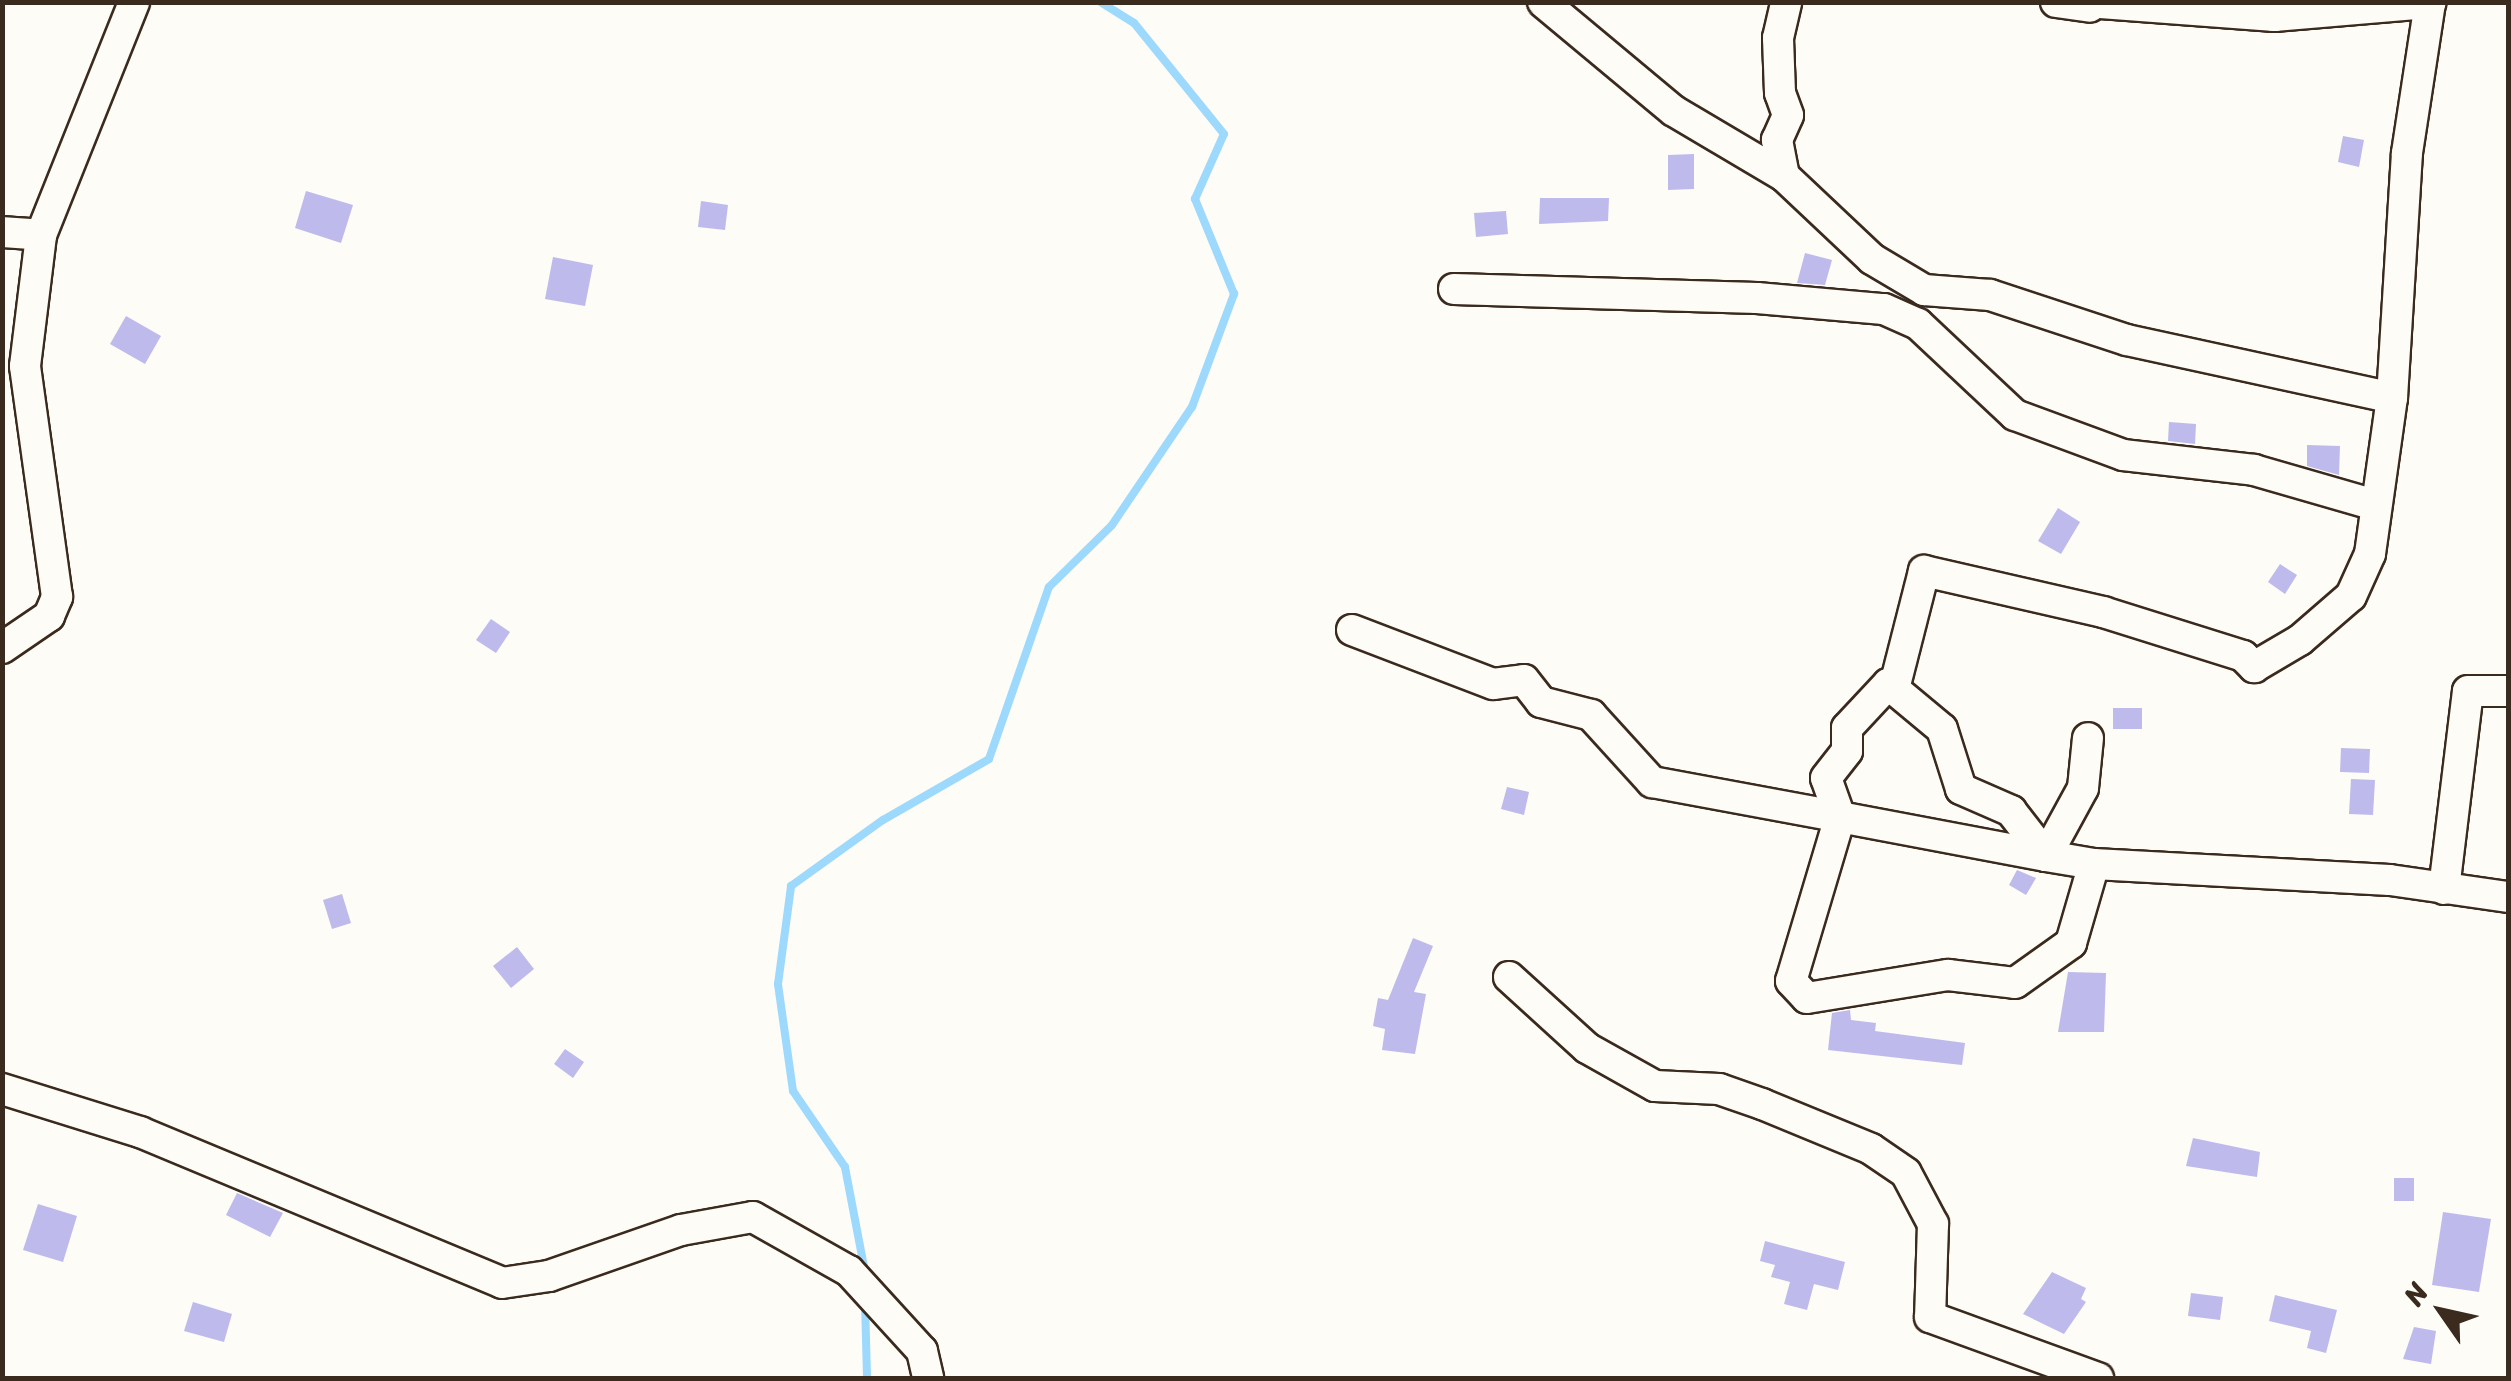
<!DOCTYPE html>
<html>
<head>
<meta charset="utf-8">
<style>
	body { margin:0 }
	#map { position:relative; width:2511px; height:1381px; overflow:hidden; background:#fdfcf7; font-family:Sriracha,sans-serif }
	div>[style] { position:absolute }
	.stream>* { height:8px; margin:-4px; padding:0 4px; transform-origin:4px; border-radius:4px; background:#9dd8fd }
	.building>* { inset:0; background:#bebaec }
	.roads { filter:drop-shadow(2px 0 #3b2a1e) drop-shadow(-2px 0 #3b2a1e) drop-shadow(0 2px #3b2a1e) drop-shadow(0 -2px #3b2a1e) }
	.minor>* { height:30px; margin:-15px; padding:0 15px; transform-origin:15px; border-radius:15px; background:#fdfcf7 }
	span { translate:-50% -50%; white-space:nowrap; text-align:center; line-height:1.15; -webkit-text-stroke:8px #fdfcf7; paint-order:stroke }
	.frame { position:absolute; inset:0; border:5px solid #3b2a1e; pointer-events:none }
	.north { position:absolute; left:2391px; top:1261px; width:100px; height:100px; -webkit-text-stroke:8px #fdfcf7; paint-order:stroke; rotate:304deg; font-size:28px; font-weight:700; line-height:40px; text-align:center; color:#3b2a1e }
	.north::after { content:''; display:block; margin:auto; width:35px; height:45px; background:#3b2a1e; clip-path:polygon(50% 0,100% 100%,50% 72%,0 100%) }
</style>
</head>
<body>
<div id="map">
	<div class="stream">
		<div style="left:865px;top:1272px;width:107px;rotate:-100.8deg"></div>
		<div style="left:845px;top:1167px;width:92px;rotate:-124.4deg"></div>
		<div style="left:793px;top:1091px;width:108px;rotate:-98deg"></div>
		<div style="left:778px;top:984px;width:99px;rotate:-82.4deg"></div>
		<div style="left:791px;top:886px;width:113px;rotate:-35.7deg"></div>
		<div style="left:883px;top:820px;width:122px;rotate:-29.9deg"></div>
		<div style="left:989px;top:759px;width:182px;rotate:-70.8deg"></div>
		<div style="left:1049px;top:587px;width:88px;rotate:-44.5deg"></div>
		<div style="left:1112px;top:525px;width:143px;rotate:-55.9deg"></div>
		<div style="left:1192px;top:407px;width:121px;rotate:-69.6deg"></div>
		<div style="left:1234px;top:294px;width:103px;rotate:-112.3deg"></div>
		<div style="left:1195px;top:199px;width:71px;rotate:-66deg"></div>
		<div style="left:1224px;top:134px;width:143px;rotate:-129deg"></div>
		<div style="left:1134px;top:23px;width:39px;rotate:-148deg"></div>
		<div style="left:865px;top:1301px;width:77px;rotate:88.5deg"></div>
	</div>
	<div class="building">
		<div style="clip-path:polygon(2343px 136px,2364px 140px,2359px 167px,2338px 162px)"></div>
		<div style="clip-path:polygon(1694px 154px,1694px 189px,1668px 190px,1668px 155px)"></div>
		<div style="clip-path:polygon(306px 191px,353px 205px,341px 243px,295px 228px)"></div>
		<div style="clip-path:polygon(1540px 198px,1609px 198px,1608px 221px,1539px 224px)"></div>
		<div style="clip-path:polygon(701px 201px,728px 205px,725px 230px,698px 227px)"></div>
		<div style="clip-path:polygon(1506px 211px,1508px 234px,1476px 237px,1474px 213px)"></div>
		<div style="clip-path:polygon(1805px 253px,1832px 260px,1825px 285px,1797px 283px)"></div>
		<div style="clip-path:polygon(553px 257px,593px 265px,585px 306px,545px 299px)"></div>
		<div style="clip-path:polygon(126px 316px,161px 336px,145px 364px,110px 344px)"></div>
		<div style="clip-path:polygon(2169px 422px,2196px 424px,2195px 444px,2168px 441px)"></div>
		<div style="clip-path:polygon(2307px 445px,2340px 446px,2339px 475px,2307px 466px)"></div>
		<div style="clip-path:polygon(2058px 508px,2080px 522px,2061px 554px,2038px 541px)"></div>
		<div style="clip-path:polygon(2280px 564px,2297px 575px,2285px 594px,2268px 582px)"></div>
		<div style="clip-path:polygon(491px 619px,510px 632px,496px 653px,476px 640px)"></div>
		<div style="clip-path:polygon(2113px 708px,2142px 708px,2142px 729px,2113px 729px)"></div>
		<div style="clip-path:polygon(2341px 748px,2370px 749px,2369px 773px,2340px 772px)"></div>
		<div style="clip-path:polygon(2351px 779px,2375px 780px,2373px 815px,2349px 814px)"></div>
		<div style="clip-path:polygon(1507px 787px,1529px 792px,1524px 815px,1501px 809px)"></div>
		<div style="clip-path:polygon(2017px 870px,2036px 878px,2026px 895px,2009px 885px)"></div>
		<div style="clip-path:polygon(342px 894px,351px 923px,332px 929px,323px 900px)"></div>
		<div style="clip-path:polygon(1413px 938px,1433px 946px,1414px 992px,1426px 994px,1415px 1054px,1382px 1050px,1385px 1029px,1373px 1026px,1378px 998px,1388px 1000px)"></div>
		<div style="clip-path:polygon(517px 947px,534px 969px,511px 988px,493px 966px)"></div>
		<div style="clip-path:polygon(2068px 972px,2106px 973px,2104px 1032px,2058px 1032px)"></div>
		<div style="clip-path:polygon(1850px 1010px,1851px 1020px,1876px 1023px,1875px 1031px,1965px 1043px,1962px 1065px,1828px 1050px,1832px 1013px)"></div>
		<div style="clip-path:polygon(565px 1049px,584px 1062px,573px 1078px,554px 1064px)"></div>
		<div style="clip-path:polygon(2193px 1138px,2260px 1152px,2257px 1177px,2186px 1166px)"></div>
		<div style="clip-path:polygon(2394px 1178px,2414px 1178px,2414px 1201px,2394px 1201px)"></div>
		<div style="clip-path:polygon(237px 1193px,283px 1213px,270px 1237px,226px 1215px)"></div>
		<div style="clip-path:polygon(38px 1204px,77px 1216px,63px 1262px,23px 1250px)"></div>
		<div style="clip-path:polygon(2443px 1212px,2491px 1219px,2479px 1292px,2432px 1285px)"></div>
		<div style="clip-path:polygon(1765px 1241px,1845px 1262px,1838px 1290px,1814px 1284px,1807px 1310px,1784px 1304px,1790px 1282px,1771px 1277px,1775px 1265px,1760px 1261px)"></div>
		<div style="clip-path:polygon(2052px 1272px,2086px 1288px,2081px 1299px,2086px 1302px,2064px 1334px,2023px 1314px)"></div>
		<div style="clip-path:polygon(2191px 1293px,2223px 1297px,2220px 1320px,2188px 1316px)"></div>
		<div style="clip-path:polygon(2275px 1295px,2337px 1310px,2326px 1353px,2307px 1348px,2311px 1331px,2269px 1321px)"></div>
		<div style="clip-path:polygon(193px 1302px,232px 1314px,224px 1342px,184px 1331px)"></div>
		<div style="clip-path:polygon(2414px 1327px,2436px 1331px,2431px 1364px,2403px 1359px)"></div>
	</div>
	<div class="roads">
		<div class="minor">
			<div style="left:1543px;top:2px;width:170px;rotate:39.8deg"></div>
			<div style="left:1674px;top:111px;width:128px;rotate:30.6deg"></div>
			<div style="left:1784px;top:176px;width:121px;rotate:43.3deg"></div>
			<div style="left:1872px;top:259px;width:61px;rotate:30.8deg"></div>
			<div style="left:1924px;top:290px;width:66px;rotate:4.3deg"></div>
			<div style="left:1990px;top:295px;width:144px;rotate:18.2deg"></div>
			<div style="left:2127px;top:340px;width:271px;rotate:12.3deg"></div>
			<div style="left:2056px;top:2px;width:34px;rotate:8deg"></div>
			<div style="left:2087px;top:2px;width:188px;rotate:4.3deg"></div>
			<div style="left:2274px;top:16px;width:157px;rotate:-4.8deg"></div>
			<div style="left:1784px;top:176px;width:37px;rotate:-101deg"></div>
			<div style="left:1777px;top:140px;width:27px;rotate:-66deg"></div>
			<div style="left:1788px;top:115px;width:23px;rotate:-110deg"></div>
			<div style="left:1780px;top:93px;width:55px;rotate:-92.1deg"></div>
			<div style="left:1778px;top:38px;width:37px;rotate:-77deg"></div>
			<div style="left:2px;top:232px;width:39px;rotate:4deg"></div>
			<div style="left:1454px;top:289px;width:303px;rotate:1.7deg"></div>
			<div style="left:1757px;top:298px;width:127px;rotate:5deg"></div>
			<div style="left:1884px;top:309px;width:37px;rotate:24deg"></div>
			<div style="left:1918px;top:324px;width:133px;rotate:43.2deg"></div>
			<div style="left:2015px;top:415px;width:115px;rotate:20.3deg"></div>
			<div style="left:2123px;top:455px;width:132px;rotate:6.5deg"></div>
			<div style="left:2254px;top:470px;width:126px;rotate:16.1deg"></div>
			<div style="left:1352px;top:630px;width:151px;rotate:21deg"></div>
			<div style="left:1493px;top:684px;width:31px;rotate:-7deg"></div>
			<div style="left:1524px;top:680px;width:28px;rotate:52deg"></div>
			<div style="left:1541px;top:702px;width:52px;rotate:14.6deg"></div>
			<div style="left:1591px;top:715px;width:91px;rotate:47.7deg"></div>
			<div style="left:1652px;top:782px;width:191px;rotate:10.5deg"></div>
			<div style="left:1840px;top:817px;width:171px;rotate:106.6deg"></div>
			<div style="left:1791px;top:981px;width:23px;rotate:47deg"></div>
			<div style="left:1807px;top:998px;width:143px;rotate:-9.3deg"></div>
			<div style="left:1948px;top:975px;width:67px;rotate:6.8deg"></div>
			<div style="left:2015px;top:983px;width:69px;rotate:-35.5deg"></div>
			<div style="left:2071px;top:943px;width:82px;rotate:-73.8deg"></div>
			<div style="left:2094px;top:864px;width:49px;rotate:-170.5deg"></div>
			<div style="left:2046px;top:856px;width:210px;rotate:-169.3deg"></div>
			<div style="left:1840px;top:817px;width:41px;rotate:-109.7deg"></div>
			<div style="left:1826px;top:778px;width:34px;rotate:-52deg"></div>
			<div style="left:1847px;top:751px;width:23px;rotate:-90deg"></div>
			<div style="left:1847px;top:728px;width:60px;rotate:-47deg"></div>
			<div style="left:1888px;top:684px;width:70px;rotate:39.8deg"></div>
			<div style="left:1942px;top:729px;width:63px;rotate:72.4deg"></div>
			<div style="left:1961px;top:789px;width:55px;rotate:23.7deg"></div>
			<div style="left:2011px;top:811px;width:57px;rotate:52.1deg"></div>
			<div style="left:2046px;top:856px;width:77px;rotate:-61.4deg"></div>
			<div style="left:2083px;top:788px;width:50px;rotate:-84.3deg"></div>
			<div style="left:2px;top:648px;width:57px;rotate:-34.2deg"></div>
			<div style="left:49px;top:616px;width:21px;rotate:-67deg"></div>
			<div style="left:57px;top:597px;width:233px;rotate:-97.9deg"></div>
			<div style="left:25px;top:366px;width:132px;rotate:-83deg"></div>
			<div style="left:41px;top:235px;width:251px;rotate:-68.2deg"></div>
			<div style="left:1894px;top:689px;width:122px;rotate:-75.7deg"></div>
			<div style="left:1924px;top:571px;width:184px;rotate:12.9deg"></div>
			<div style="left:2103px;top:612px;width:147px;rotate:17.4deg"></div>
			<div style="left:2243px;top:656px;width:16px;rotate:45deg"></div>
			<div style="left:2254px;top:667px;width:53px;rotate:-30.4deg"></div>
			<div style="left:2300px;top:640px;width:67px;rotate:-40.8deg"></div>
			<div style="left:2351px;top:596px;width:46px;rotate:-65.7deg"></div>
			<div style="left:2370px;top:554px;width:158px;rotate:-82deg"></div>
			<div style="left:2392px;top:398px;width:245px;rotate:-86.5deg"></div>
			<div style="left:2407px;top:153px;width:153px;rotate:-81.3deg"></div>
			<div style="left:2094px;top:864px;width:296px;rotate:3.1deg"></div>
			<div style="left:2390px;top:880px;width:119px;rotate:8.2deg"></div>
			<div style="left:2444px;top:889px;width:199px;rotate:-83.1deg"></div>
			<div style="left:2468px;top:691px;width:40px"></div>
			<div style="left:1509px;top:977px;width:105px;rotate:42.3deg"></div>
			<div style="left:1587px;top:1048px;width:78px;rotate:29.2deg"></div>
			<div style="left:1655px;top:1086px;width:64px;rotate:2.7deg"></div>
			<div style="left:1719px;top:1089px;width:46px;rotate:19.2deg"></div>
			<div style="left:1762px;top:1104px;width:118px;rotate:22.4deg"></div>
			<div style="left:1871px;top:1149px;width:42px;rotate:34.4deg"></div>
			<div style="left:1906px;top:1173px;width:58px;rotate:62.1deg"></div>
			<div style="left:1933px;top:1224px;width:93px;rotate:91.8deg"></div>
			<div style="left:1930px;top:1317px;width:179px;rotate:20deg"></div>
			<div style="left:2px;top:1089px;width:145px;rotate:17.3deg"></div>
			<div style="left:140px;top:1132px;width:392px;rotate:22.6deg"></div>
			<div style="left:502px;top:1283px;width:48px;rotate:-8.5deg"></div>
			<div style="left:549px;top:1276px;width:140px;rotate:-19.2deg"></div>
			<div style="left:681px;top:1230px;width:73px;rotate:-10.2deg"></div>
			<div style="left:753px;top:1217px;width:110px;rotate:29.4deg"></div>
			<div style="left:849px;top:1271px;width:108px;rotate:47.6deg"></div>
			<div style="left:922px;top:1351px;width:28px;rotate:77deg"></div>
		</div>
	</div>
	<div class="frame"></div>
	<div class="north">N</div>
</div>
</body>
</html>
